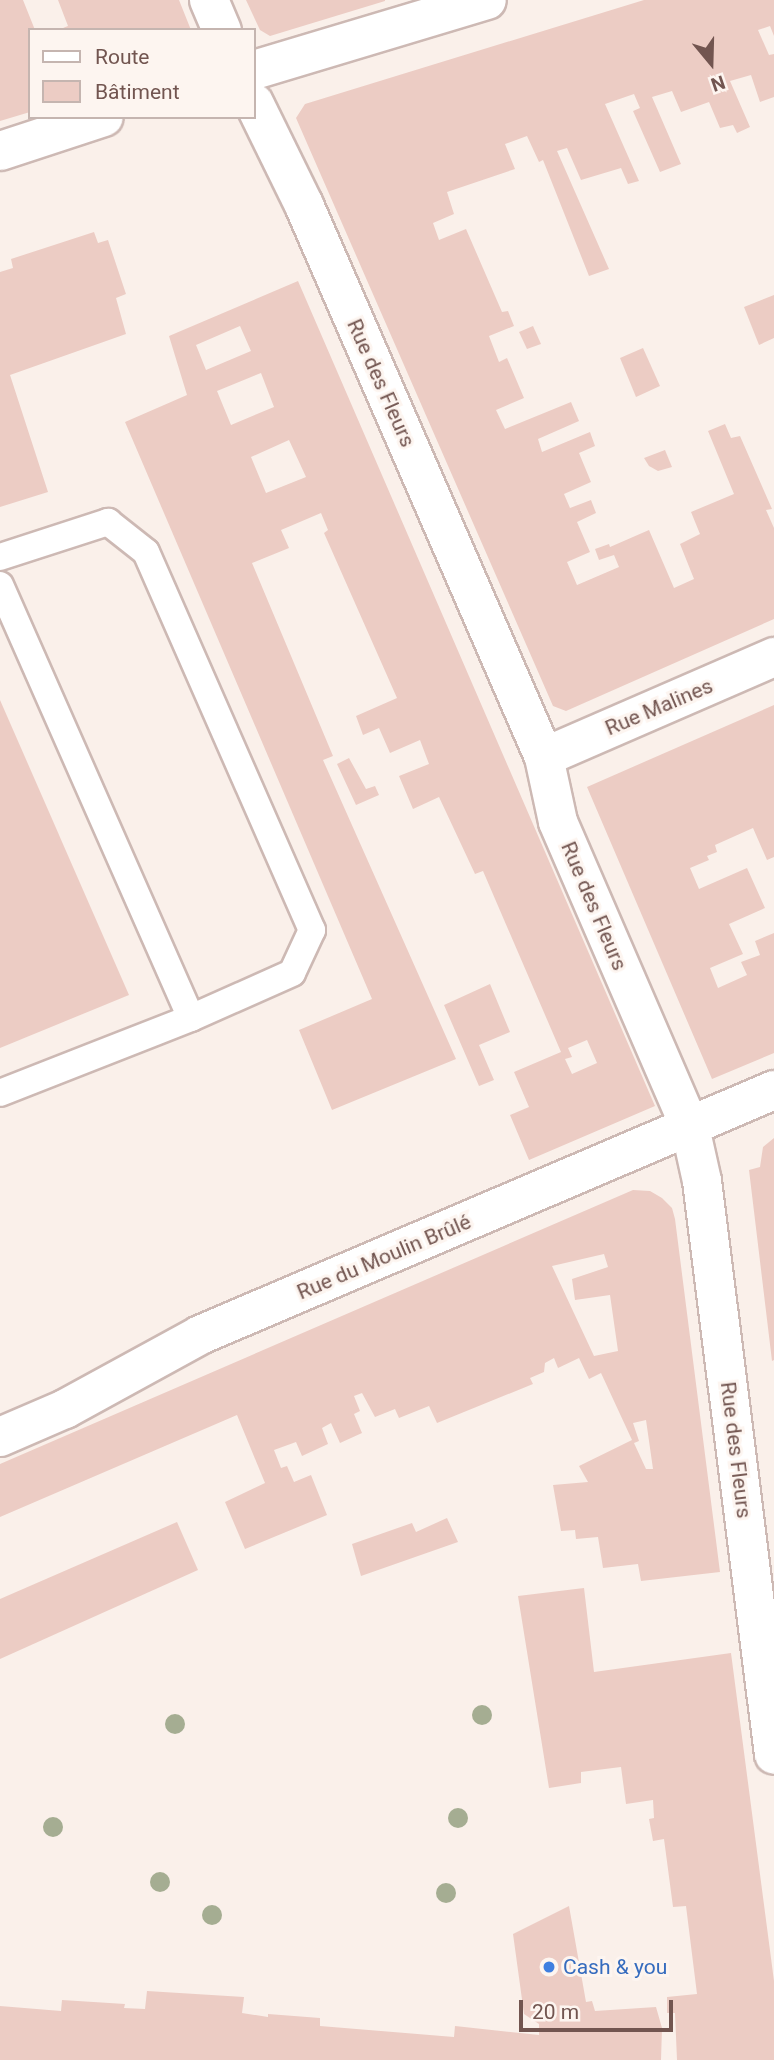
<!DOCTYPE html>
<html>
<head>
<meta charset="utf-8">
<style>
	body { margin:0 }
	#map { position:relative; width:774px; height:2060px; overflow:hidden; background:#faf0ea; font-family:Roboto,sans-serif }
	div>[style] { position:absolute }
	.building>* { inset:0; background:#ecccc4 }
	.roads { filter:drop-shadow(2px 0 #cdb9b4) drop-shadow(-2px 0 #cdb9b4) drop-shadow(0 2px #cdb9b4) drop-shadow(0 -2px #cdb9b4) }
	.lane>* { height:26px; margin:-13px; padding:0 13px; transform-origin:13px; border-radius:13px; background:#fff }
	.street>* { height:38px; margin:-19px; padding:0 19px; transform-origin:19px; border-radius:19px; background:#fff }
	.trees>* { width:20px; height:20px; margin:-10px; border-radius:50%; background:#a5ad92 }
	.dots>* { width:19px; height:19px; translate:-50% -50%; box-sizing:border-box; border:4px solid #fdf5f0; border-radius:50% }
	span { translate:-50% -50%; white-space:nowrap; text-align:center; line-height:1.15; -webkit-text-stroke:6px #fdf5f0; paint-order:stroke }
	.street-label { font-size:21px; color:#725550 }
	.shop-label { font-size:21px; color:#366cbe }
	.left { translate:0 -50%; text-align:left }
	.legend { position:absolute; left:28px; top:28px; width:228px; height:91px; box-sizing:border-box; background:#fdf5f0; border:2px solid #c5b5b0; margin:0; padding:9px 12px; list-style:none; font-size:21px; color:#725550 }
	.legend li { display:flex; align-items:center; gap:14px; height:35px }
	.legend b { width:35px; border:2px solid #c5b5b0 }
	.north { position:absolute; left:676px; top:28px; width:70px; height:70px; -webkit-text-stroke:5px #fdf5f0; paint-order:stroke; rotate:161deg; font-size:19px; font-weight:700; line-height:28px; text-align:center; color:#725550 }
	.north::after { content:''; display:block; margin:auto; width:24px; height:32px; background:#725550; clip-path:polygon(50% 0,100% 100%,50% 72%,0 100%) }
	.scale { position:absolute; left:519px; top:2000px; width:154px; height:32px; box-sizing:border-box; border:4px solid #725550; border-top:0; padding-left:9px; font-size:21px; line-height:24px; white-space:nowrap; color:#725550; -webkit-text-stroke:5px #fdf5f0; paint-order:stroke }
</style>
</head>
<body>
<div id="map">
	<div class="building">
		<div style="clip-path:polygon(0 0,23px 0,35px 30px,30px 30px,30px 112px,0 121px)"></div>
		<div style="clip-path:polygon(58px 0,179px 0,191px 30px,58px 30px,68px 26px)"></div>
		<div style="clip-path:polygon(246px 0,385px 0,385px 1px,270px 36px,260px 30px)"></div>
		<div style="clip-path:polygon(644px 0,774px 0,774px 36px,770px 26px,758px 30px,769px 55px,774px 54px,774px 97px,760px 102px,751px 75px,730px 81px,750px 127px,737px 133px,733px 125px,720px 128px,709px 102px,681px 112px,672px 91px,652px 97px,681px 164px,660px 172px,633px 111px,640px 108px,634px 94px,605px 104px,639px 181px,628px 184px,621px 168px,581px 180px,567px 148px,557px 151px,609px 269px,589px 276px,543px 160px,539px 162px,527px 136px,505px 144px,515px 169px,447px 192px,454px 214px,433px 223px,439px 240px,466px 229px,502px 312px,508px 311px,514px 326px,489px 336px,499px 362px,507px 358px,524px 398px,496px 410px,505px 429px,571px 402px,579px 421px,538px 439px,542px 452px,590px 432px,595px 446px,579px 453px,591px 482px,564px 494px,570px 508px,591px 500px,596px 513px,577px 522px,590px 552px,567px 562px,577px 585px,619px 567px,614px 555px,599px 560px,595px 549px,609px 544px,610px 547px,649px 530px,674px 588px,694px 579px,680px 544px,700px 534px,691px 512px,734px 494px,708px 431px,725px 424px,731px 438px,740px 436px,772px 509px,766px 510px,774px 528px,774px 619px,566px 711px,553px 706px,296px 118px,305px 104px)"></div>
		<div style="clip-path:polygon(94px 232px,98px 243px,108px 240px,126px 294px,116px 298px,126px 334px,10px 375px,48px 492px,0 507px,0 272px,13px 268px,11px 259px)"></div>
		<div style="clip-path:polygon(evenodd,298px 281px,655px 1106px,529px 1160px,510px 1115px,529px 1107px,514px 1072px,561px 1052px,483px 871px,475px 874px,439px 797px,413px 809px,399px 776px,429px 764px,420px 740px,390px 753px,379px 728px,363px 735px,356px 716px,397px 698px,324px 533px,328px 530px,321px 513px,281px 530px,289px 548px,252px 563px,333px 756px,323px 760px,456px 1059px,332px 1110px,299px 1030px,372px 999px,125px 422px,187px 395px,169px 336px,298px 281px,240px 326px,251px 351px,206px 370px,196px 345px,240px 326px,298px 281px,261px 373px,274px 407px,231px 425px,217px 391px,261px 373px,298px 281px,289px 440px,306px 477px,266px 493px,251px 457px,289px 440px,298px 281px,587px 1040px,597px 1063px,572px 1074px,565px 1059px,572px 1057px,568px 1048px,587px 1040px)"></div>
		<div style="clip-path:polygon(774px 295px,774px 338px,759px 345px,744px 307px)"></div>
		<div style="clip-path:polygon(533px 326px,541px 344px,527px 349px,519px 332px)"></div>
		<div style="clip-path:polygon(643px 348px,660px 386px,636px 397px,620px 358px)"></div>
		<div style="clip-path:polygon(665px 450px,672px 467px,658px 471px,649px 466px,644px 458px)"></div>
		<div style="clip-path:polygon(0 700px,129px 995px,0 1048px)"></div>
		<div style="clip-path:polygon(774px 705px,774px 857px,767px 860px,753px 828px,715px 845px,717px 852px,707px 856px,709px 860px,690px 868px,699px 889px,747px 868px,765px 908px,729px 924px,743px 954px,710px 968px,718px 988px,747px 975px,741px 962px,760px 955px,755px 941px,774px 933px,774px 1053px,712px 1079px,587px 787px)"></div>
		<div style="clip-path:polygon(349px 758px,366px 789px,375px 786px,379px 795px,356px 805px,337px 764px)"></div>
		<div style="clip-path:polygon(490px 984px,510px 1032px,479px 1045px,494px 1080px,479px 1086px,444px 1005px)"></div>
		<div style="clip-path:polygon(774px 1138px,774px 1360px,772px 1361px,749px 1170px,760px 1167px,763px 1147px)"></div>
		<div style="clip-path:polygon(evenodd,633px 1190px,650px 1191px,662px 1198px,672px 1208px,675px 1219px,720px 1572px,641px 1581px,638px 1564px,603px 1568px,598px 1537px,576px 1539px,575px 1530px,561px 1531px,553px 1485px,588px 1482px,579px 1466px,632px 1440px,601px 1373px,589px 1379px,579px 1358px,558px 1368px,554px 1358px,545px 1363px,544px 1372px,530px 1378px,533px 1384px,437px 1423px,429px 1406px,399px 1418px,395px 1409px,375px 1417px,362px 1393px,354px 1396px,360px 1411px,354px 1414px,362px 1433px,340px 1443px,331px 1423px,322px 1428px,328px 1444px,302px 1456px,296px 1442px,274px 1450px,281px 1468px,287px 1466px,294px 1482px,311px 1475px,327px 1515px,245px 1549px,225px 1502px,265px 1483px,237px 1415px,0 1517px,0 1464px,633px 1190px,604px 1254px,608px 1267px,572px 1279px,575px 1300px,610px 1295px,618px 1351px,594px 1356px,552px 1266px,604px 1254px,633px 1190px,646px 1420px,653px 1469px,646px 1469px,634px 1443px,639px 1441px,633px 1423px,646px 1420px)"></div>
		<div style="clip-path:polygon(447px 1518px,458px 1542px,361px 1576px,352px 1544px,412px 1523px,416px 1532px)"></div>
		<div style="clip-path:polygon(177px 1522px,198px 1570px,0 1659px,0 1599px)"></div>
		<div style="clip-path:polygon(584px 1588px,594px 1672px,731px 1653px,774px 1981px,774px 2060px,677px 2060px,675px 2013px,667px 2013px,667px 1997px,697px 1994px,686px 1906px,673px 1907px,664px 1839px,653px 1841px,649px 1819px,654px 1818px,653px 1800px,626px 1804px,621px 1767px,581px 1772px,581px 1783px,549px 1788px,518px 1596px)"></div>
		<div style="clip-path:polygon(569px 1906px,586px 2002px,592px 2001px,595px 2011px,656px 2007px,662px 2028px,661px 2060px,0 2060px,0 2006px,61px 2011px,62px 2000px,125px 2004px,124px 2008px,145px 2009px,147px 1991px,244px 1997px,242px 2013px,268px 2017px,268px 2014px,320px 2018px,320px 2026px,454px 2037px,455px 2026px,539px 2035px,539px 2024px,524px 2014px,513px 1934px)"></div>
	</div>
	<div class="roads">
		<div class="lane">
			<div style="left:0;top:557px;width:114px;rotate:-18deg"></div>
			<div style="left:108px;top:522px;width:48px;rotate:38.3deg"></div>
			<div style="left:146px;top:552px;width:413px;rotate:66.3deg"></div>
			<div style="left:312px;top:930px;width:47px;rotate:114.9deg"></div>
			<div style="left:292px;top:973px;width:111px;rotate:156deg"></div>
			<div style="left:0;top:585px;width:473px;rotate:66.2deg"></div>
			<div style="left:191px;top:1018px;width:205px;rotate:158.6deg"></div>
		</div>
		<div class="street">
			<div style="left:209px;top:0;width:33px;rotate:67deg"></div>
			<div style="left:254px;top:70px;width:243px;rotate:-16.7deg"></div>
			<div style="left:254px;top:103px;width:114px;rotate:63.9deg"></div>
			<div style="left:304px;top:205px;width:602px;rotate:66.5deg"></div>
			<div style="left:544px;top:757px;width:66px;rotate:77.8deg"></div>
			<div style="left:558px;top:822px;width:332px;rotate:66.6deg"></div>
			<div style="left:690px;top:1127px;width:55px;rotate:77.5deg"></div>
			<div style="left:702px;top:1181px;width:578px;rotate:82.85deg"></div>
			<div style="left:0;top:151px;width:109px;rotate:-18.1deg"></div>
			<div style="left:544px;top:757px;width:251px;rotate:-23.5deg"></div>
			<div style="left:0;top:1437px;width:71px;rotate:-23.3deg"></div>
			<div style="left:65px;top:1409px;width:154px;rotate:-28.7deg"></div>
			<div style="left:200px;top:1335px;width:624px;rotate:-23.11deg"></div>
		</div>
	</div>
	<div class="trees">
		<div style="left:482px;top:1715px"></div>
		<div style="left:175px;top:1724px"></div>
		<div style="left:458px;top:1818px"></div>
		<div style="left:53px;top:1827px"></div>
		<div style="left:160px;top:1882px"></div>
		<div style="left:446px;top:1893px"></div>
		<div style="left:212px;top:1915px"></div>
	</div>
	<div class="dots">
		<div style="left:549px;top:1967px;background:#3f7fe0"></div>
	</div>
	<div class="street-label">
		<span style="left:381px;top:383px;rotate:66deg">Rue des Fleurs</span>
		<span style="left:659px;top:707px;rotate:-23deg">Rue Malines</span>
		<span style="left:594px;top:906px;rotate:67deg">Rue des Fleurs</span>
		<span style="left:384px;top:1257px;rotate:-23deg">Rue du Moulin Brûlé</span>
		<span style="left:736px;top:1450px;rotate:83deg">Rue des Fleurs</span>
	</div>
	<div class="shop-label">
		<span class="left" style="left:563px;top:1967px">Cash &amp; you</span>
	</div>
	<ul class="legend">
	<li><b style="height:9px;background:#fff"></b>Route</li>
	<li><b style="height:19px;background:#ecccc4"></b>Bâtiment</li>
	</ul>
	<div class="north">N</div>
	<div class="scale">20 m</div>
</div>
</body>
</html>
